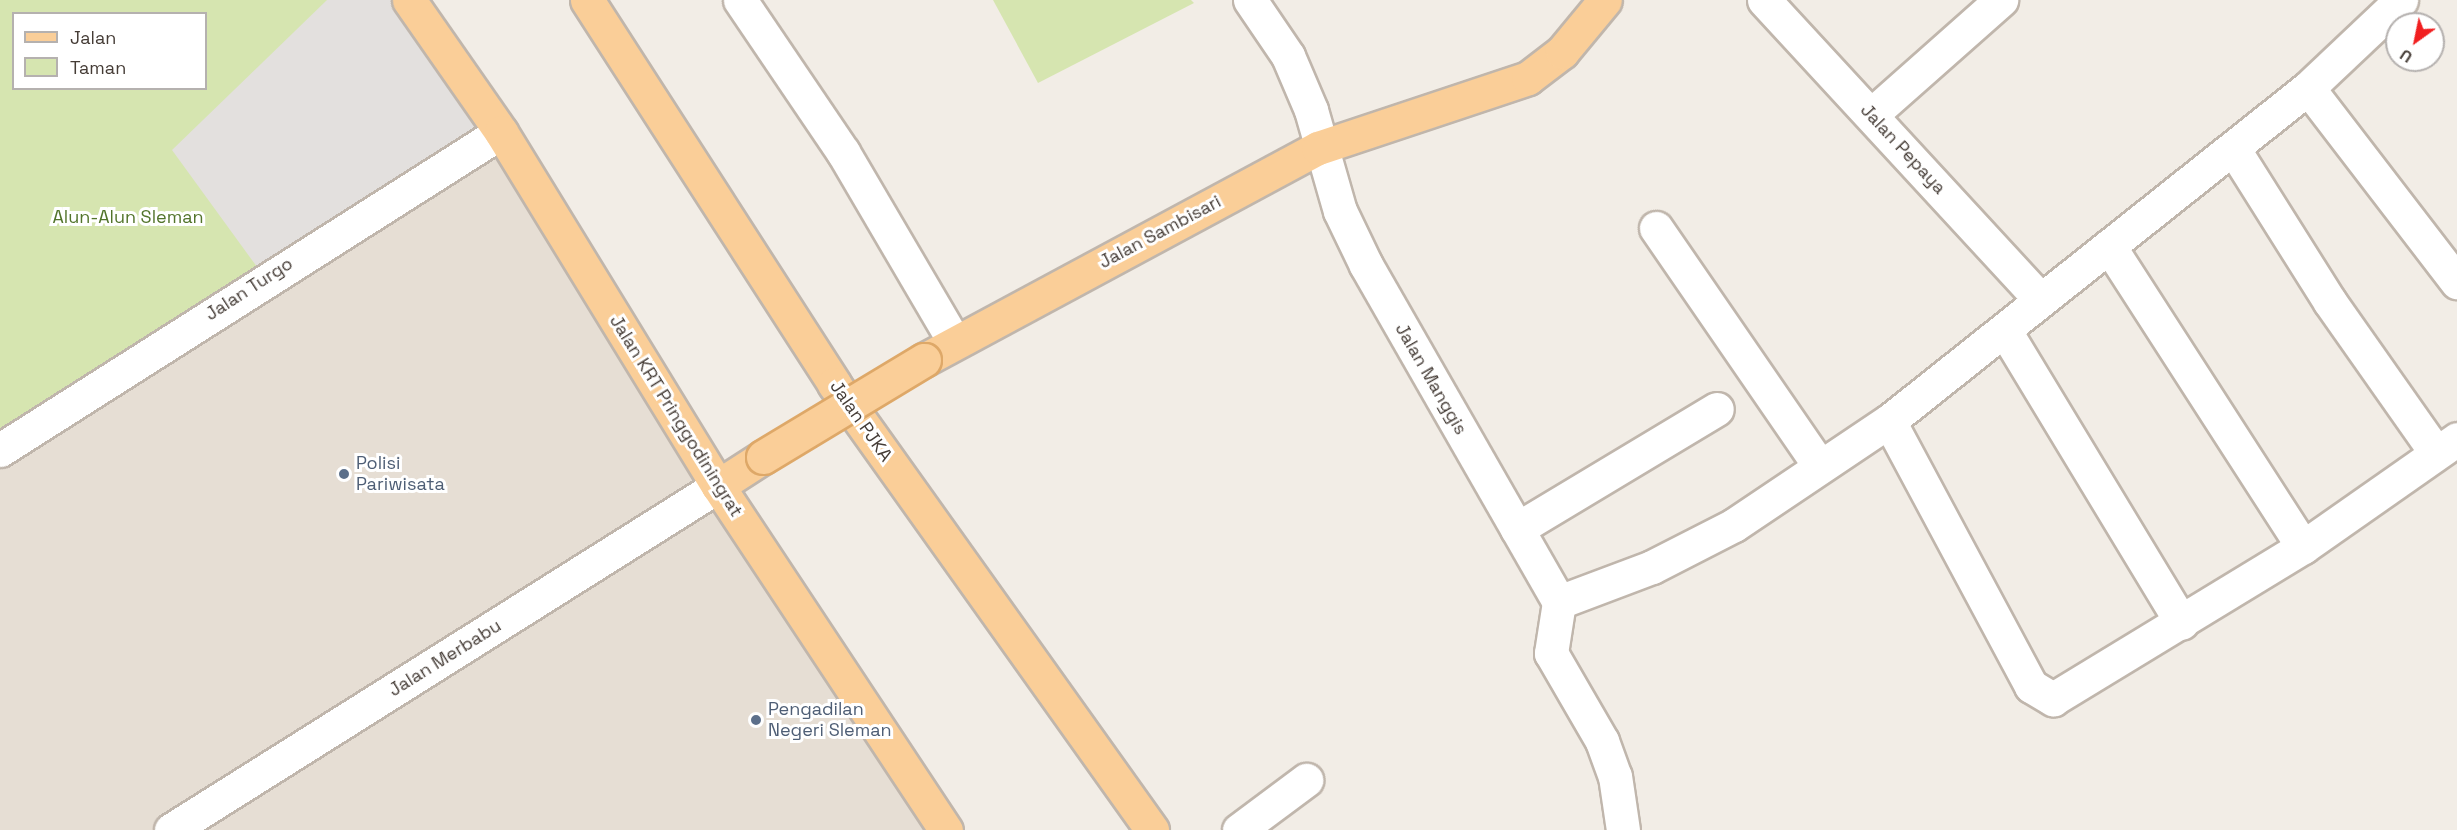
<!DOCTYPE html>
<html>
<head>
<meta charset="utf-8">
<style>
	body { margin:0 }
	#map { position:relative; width:2457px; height:830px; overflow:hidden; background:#f2ede6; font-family:"Space Grotesk",sans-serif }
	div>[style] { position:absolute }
	.residential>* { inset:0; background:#e6ded4 }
	.green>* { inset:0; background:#d6e5b0 }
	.parking>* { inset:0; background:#e3e0de }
	.roads { filter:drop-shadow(2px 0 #c0b6ac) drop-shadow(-2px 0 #c0b6ac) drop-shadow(0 2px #c0b6ac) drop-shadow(0 -2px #c0b6ac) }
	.minor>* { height:33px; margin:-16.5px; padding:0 16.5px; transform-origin:16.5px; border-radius:16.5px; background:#fff }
	.major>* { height:33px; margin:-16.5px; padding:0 16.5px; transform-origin:16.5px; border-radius:16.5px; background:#face98 }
	.bridges { filter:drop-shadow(2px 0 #dea868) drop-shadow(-2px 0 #dea868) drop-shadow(0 2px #dea868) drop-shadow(0 -2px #dea868) }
	.major-bridge>* { height:33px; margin:-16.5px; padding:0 16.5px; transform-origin:16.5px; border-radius:16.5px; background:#face98 }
	.dots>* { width:16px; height:16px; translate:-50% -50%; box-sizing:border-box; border:3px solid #fff; border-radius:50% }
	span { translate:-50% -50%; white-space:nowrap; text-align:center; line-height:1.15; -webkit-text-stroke:6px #fff; paint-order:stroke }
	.street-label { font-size:18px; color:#453c36 }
	.park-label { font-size:18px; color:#52742b }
	.service-label { font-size:18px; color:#4e5e75 }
	.left { translate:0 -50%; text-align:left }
	.legend { position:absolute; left:12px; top:12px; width:195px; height:78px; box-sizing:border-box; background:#fff; border:2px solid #b5b1af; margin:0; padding:8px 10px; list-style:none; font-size:18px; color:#453c36 }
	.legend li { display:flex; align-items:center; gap:12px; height:30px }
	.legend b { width:30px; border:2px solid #b5b1af }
	.north { position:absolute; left:2385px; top:12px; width:60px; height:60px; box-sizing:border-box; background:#fff; border:2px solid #b5b1af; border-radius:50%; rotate:213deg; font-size:16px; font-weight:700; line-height:24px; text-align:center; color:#453c36 }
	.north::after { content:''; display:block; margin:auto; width:21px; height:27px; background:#f11f20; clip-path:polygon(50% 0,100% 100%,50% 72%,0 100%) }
</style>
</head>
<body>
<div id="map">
	<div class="residential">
		<div style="clip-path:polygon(501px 132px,946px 830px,0 830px,0 450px)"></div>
	</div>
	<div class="green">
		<div style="clip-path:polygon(evenodd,0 0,412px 0,501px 132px,0 450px,0 0,14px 14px,206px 14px,206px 88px,14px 88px,14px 14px)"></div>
		<div style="clip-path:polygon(993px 0,1191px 0,1194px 3px,1038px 83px)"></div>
	</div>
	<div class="parking">
		<div style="clip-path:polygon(327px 0,409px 0,501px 132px,265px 278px,172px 150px)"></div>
	</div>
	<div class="roads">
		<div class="minor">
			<div style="left:740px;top:0;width:184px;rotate:55.9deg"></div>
			<div style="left:843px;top:152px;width:219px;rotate:59.6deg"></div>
			<div style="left:1250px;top:0;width:68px;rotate:55.8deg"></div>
			<div style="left:1288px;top:56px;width:59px;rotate:66.9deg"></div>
			<div style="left:1311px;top:110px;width:105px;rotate:74deg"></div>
			<div style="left:1340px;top:211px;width:60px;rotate:64.3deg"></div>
			<div style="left:1366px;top:265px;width:388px;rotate:60.2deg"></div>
			<div style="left:1764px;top:0;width:408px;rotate:47.3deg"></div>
			<div style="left:2308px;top:88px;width:245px;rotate:52.5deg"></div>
			<div style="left:1871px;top:115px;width:174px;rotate:-41.5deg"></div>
			<div style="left:2233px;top:148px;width:182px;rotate:57.8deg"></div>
			<div style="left:2330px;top:302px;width:184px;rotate:54.9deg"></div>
			<div style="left:1656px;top:228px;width:288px;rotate:55.5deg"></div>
			<div style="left:2109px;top:246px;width:358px;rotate:57.2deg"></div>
			<div style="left:2005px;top:331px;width:341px;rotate:58.8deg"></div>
			<div style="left:1889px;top:421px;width:301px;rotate:61.8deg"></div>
			<div style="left:2031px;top:686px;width:26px;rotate:31deg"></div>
			<div style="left:2053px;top:699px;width:293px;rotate:-31.3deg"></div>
			<div style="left:2303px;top:547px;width:188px;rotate:-35deg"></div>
			<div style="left:0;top:450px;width:593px;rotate:-32.4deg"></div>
			<div style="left:1517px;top:529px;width:233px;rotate:-31deg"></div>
			<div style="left:1559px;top:602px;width:99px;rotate:-20.6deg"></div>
			<div style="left:1652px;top:567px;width:92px;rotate:-27.1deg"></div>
			<div style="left:1734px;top:525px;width:187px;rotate:-33.9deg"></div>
			<div style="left:1889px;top:421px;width:535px;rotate:-38.48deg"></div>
			<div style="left:2308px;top:88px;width:128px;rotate:-43.4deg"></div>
			<div style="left:1559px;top:602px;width:52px;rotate:98.9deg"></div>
			<div style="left:1551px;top:653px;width:102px;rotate:59.9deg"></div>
			<div style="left:1602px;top:741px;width:37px;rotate:70deg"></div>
			<div style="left:1615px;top:776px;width:55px;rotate:81.6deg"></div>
			<div style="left:171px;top:830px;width:646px;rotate:-32.17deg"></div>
			<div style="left:1239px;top:830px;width:84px;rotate:-36.7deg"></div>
		</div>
		<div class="major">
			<div style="left:409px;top:0;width:161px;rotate:55.1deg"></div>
			<div style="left:501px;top:132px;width:415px;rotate:58.5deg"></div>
			<div style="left:718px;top:486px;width:413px;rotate:56.5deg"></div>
			<div style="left:587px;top:0;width:457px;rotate:57.2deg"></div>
			<div style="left:834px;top:384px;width:548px;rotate:54.51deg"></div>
			<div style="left:924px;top:360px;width:447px;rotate:-28.3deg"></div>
			<div style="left:1318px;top:148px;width:221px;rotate:-18.4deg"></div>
			<div style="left:1528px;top:78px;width:43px;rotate:-37.4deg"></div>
			<div style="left:1562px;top:52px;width:67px;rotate:-50.4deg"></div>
			<div style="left:718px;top:486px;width:54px;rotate:-32.8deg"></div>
		</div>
	</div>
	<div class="bridges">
		<div class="major-bridge">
			<div style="left:763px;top:457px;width:188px;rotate:-31.1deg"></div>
		</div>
	</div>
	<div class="dots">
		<div style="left:344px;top:474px;background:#5c6f8a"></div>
		<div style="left:756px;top:720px;background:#5c6f8a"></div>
	</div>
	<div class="street-label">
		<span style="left:1903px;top:149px;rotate:47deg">Jalan Pepaya</span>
		<span style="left:1160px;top:232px;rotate:-28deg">Jalan Sambisari</span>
		<span style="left:249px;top:289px;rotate:-33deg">Jalan Turgo</span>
		<span style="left:1431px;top:379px;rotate:60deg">Jalan Manggis</span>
		<span style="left:676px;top:416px;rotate:58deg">Jalan KRT Pringgodiningrat</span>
		<span style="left:861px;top:421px;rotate:55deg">Jalan PJKA</span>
		<span style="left:445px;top:658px;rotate:-32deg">Jalan Merbabu</span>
	</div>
	<div class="park-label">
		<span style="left:128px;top:217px">Alun-Alun Sleman</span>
	</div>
	<div class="service-label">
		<span class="left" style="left:356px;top:474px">Polisi<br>Pariwisata</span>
		<span class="left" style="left:768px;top:720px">Pengadilan<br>Negeri Sleman</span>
	</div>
	<ul class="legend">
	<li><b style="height:8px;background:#face98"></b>Jalan</li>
	<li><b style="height:16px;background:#d6e5b0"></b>Taman</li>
	</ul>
	<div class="north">U</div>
</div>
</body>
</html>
